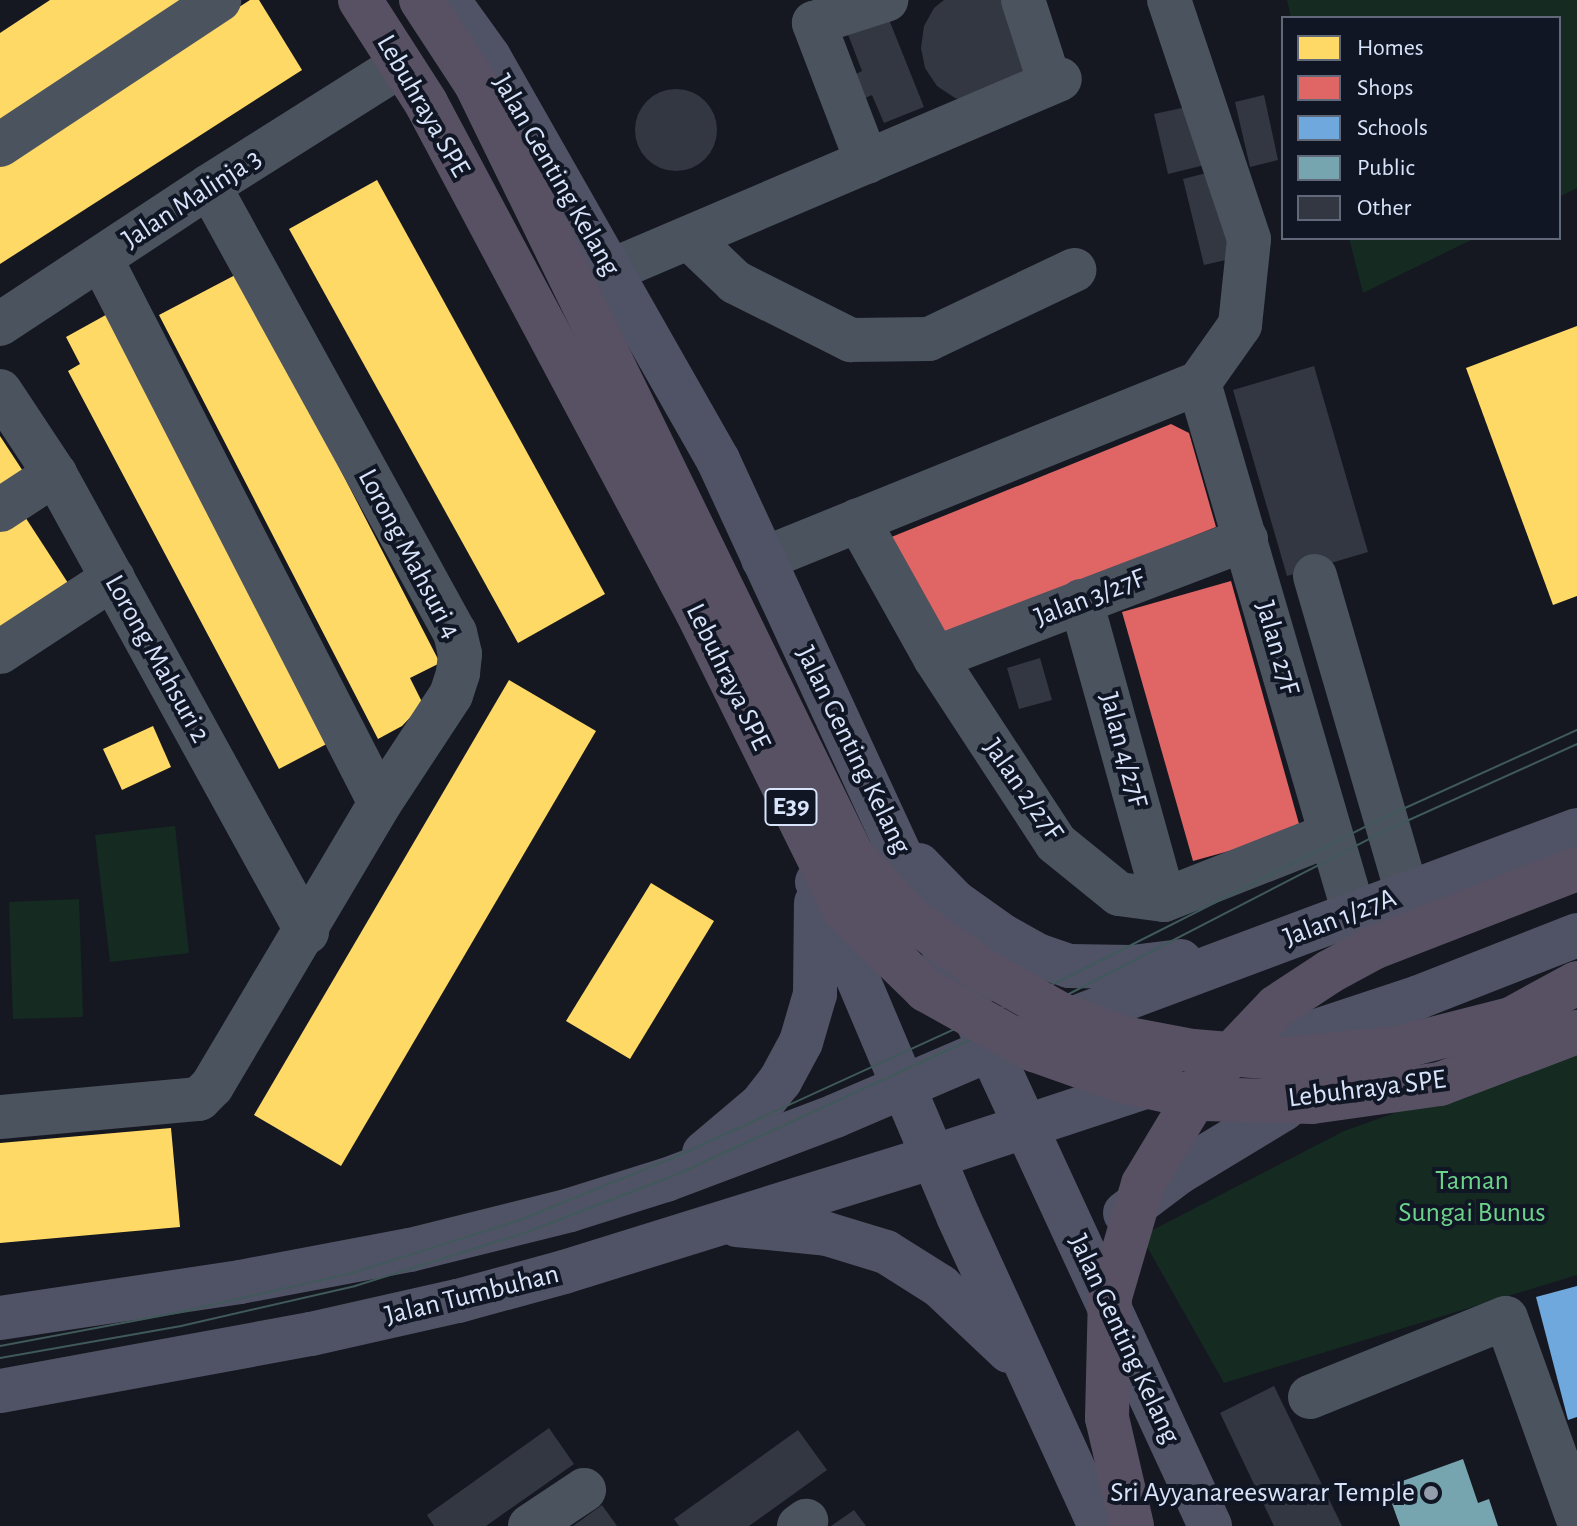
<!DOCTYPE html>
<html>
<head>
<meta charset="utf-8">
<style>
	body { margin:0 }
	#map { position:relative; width:1577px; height:1526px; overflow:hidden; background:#151820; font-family:"Alegreya Sans",sans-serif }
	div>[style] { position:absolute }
	.green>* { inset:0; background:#152a21 }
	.homes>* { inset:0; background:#ffd966 }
	.shops>* { inset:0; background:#e06666 }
	.schools>* { inset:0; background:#6fa8dc }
	.public>* { inset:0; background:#76a5af }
	.building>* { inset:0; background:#333742 }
	.round { border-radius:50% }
	.minor>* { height:44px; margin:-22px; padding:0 22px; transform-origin:22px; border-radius:22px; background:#4b535f }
	.major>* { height:44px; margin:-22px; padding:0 22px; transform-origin:22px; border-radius:22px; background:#505365 }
	.tram>* { height:2px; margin:-1px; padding:0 1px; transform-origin:1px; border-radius:1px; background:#40595a }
	.highway-bridge>* { height:44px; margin:-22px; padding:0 22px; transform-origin:22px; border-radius:22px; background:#585164 }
	.dots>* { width:22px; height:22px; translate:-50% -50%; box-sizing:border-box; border:4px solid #111624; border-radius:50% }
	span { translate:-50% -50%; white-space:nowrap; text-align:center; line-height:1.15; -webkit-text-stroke:8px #111624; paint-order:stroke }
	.shield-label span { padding:2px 6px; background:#111624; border:2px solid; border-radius:6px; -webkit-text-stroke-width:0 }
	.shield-label { font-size:26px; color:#d8e4fb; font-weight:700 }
	.street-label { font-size:28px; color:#d8e4fb }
	.park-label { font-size:28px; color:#6cd38b }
	.poi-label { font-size:28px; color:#d8e4fb }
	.right { translate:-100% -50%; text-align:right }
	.legend { position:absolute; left:1281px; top:16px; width:280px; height:224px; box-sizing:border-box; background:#111624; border:2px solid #61687a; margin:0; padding:10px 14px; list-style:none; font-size:24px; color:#d8e4fb }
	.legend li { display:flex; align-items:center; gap:16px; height:40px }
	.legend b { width:40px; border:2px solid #61687a }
</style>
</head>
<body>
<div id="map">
	<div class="green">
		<div style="clip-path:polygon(1287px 0,1577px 0,1577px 188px,1559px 197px,1559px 18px,1291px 18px)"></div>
		<div style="clip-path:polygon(1349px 238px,1475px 238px,1363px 293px)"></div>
		<div style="clip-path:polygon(175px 826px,189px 953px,110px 962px,95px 835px)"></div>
		<div style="clip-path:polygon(79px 899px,83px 1017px,13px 1019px,9px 902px)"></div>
		<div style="clip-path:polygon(1577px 1048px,1577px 1275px,1224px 1383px,1141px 1236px,1344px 1131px)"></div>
	</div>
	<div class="homes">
		<div style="clip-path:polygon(50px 0,216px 0,0 143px,0 33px)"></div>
		<div style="clip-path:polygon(250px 0,259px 0,302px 70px,0 264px,0 161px)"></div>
		<div style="clip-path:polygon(377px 180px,605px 594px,518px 643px,289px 229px)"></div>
		<div style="clip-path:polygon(239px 273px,440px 663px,410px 678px,423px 704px,402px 726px,378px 739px,159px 315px)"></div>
		<div style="clip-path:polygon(131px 301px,357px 728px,279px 769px,68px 371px,80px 364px,66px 337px)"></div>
		<div style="clip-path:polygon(1577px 326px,1577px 596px,1553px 605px,1466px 368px)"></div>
		<div style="clip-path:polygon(0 436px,32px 485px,0 506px)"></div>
		<div style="clip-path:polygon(16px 503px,68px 583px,0 628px,0 513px)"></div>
		<div style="clip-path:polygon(509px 680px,596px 731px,341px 1166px,254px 1115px)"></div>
		<div style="clip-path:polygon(153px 726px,171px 767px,122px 790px,103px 749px)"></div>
		<div style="clip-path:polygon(651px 883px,714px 921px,630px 1059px,566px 1021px)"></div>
		<div style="clip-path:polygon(171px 1128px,180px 1227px,0 1243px,0 1143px)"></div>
	</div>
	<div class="shops">
		<div style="clip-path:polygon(1171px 424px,1189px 433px,1216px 527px,941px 638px,884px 540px)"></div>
		<div style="clip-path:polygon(1231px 581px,1301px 831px,1193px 861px,1122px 612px)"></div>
	</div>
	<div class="schools">
		<div style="clip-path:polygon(1577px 1286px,1577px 1417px,1568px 1420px,1536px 1297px)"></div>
	</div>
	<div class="public">
		<div style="clip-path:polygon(1463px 1459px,1478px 1503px,1489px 1499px,1498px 1526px,1400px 1526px,1386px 1487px)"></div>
	</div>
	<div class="building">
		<div style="clip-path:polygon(944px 0,1015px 0,1029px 74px,975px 103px,955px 98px,937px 86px,925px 68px,921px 48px,924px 26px,934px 8px)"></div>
		<div style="clip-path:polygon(884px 7px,924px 107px,884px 123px,872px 95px,863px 99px,854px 75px,862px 71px,844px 24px)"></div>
		<div class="round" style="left:635px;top:89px;width:82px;height:82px"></div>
		<div style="clip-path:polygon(1264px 95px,1278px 160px,1250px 167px,1235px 102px)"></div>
		<div style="clip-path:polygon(1200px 104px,1213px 163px,1168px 174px,1154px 114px)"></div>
		<div style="clip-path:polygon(1222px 169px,1243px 256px,1204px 265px,1183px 179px)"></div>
		<div style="clip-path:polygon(1314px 366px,1368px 552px,1287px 576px,1233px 390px)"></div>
		<div style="clip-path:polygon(1040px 658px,1052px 700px,1019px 709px,1007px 668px)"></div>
		<div style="clip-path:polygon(1274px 1386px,1342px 1526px,1274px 1526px,1220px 1413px)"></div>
		<div style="clip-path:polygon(549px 1428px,574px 1464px,486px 1526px,434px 1526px,427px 1515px)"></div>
		<div style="clip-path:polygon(798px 1430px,827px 1470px,749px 1526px,679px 1526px,674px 1519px)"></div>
		<div style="clip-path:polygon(602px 1505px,617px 1526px,573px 1526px)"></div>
		<div style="clip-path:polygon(854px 1510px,866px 1526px,831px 1526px)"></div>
	</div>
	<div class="minor">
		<div style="left:1023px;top:0;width:87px;rotate:72deg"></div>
		<div style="left:0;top:145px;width:263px;rotate:-33.5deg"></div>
		<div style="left:867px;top:162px;width:149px;rotate:-110.9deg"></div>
		<div style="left:814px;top:23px;width:76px;rotate:-17.7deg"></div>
		<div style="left:689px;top:238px;width:64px;rotate:43.7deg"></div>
		<div style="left:735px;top:282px;width:130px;rotate:26.6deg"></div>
		<div style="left:851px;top:340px;width:78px;rotate:-0.7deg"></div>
		<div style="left:929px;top:339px;width:161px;rotate:-25.4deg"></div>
		<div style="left:101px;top:259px;width:611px;rotate:62.85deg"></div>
		<div style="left:610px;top:271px;width:489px;rotate:-23.1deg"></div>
		<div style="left:0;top:324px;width:250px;rotate:-33.4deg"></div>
		<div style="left:209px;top:186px;width:207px;rotate:-32.2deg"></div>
		<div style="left:1199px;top:383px;width:552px;rotate:73.7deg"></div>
		<div style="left:0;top:391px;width:100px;rotate:56.5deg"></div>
		<div style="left:55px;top:474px;width:523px;rotate:61.18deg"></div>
		<div style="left:0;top:510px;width:66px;rotate:-33.2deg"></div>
		<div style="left:858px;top:520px;width:158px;rotate:60.8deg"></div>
		<div style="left:935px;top:658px;width:221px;rotate:56.8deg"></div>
		<div style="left:1056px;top:843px;width:81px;rotate:39deg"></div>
		<div style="left:1119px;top:894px;width:45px;rotate:7.6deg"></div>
		<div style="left:1164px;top:900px;width:177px;rotate:-21.5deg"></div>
		<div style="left:763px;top:559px;width:470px;rotate:-22deg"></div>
		<div style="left:1199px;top:383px;width:71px;rotate:-54.7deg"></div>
		<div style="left:1240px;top:325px;width:86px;rotate:-84deg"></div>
		<div style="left:1249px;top:239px;width:252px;rotate:-108.5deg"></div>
		<div style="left:1315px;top:576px;width:329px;rotate:73.8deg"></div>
		<div style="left:1081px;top:601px;width:310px;rotate:74.5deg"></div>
		<div style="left:0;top:652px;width:135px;rotate:-33.2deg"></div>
		<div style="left:935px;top:658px;width:333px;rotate:-20.9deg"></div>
		<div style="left:0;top:1117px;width:200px;rotate:-5.2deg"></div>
		<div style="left:199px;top:1099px;width:18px;rotate:-45deg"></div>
		<div style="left:212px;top:1086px;width:329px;rotate:-59.3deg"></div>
		<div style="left:380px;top:803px;width:129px;rotate:-56.7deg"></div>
		<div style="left:451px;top:695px;width:23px;rotate:-72deg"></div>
		<div style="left:458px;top:673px;width:19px;rotate:-84deg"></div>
		<div style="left:460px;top:654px;width:22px;rotate:-103deg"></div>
		<div style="left:455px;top:633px;width:510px;rotate:-118.83deg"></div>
		<div style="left:1310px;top:1397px;width:211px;rotate:-22deg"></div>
		<div style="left:1506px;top:1318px;width:210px;rotate:70.3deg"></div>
		<div style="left:530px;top:1526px;width:65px;rotate:-33.7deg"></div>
		<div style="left:799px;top:1526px;width:9px;rotate:-36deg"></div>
	</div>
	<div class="major">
		<div style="left:448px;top:0;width:70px;rotate:54.3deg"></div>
		<div style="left:489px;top:57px;width:464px;rotate:60.4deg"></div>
		<div style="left:718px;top:460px;width:1174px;rotate:65.22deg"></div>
		<div style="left:919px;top:865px;width:52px;rotate:45.8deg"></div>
		<div style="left:955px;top:902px;width:59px;rotate:35.3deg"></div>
		<div style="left:1003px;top:936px;width:39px;rotate:29deg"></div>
		<div style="left:1037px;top:955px;width:34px;rotate:19deg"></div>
		<div style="left:1069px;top:966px;width:63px;rotate:0.9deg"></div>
		<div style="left:1132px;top:967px;width:49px;rotate:-7deg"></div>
		<div style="left:817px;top:882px;width:363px;rotate:67.1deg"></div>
		<div style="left:958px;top:1216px;width:341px;rotate:65.4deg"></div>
		<div style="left:1244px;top:1055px;width:184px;rotate:-18.3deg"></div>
		<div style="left:1419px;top:997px;width:170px;rotate:-21.4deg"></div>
		<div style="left:704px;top:1153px;width:75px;rotate:-40.1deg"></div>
		<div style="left:761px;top:1105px;width:31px;rotate:-52deg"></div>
		<div style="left:780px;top:1081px;width:44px;rotate:-61.7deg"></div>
		<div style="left:801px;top:1042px;width:50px;rotate:-73.7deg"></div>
		<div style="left:815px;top:994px;width:91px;rotate:-89.4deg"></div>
		<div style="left:1125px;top:1213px;width:66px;rotate:-37deg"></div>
		<div style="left:1178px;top:1173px;width:122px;rotate:-31.2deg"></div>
		<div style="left:1282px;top:1110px;width:115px;rotate:-36.9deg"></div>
		<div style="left:737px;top:1225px;width:90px;rotate:5.7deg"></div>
		<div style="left:827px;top:1234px;width:62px;rotate:17deg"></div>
		<div style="left:886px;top:1252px;width:64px;rotate:32.2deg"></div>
		<div style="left:940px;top:1286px;width:95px;rotate:43.3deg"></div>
		<div style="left:0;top:1318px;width:243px;rotate:-8.5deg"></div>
		<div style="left:240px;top:1282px;width:173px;rotate:-10.7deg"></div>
		<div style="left:410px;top:1250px;width:165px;rotate:-14deg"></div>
		<div style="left:570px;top:1210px;width:101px;rotate:-17.4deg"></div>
		<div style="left:666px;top:1180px;width:181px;rotate:-20.7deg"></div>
		<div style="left:835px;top:1116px;width:170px;rotate:-23.2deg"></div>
		<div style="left:991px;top:1049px;width:626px;rotate:-20.49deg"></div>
		<div style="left:0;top:1391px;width:316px;rotate:-10.4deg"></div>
		<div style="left:311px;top:1334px;width:151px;rotate:-12.7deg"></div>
		<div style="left:458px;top:1301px;width:110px;rotate:-15.3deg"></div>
		<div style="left:564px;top:1272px;width:387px;rotate:-17.3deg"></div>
		<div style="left:933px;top:1157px;width:242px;rotate:-18.3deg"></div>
	</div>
	<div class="tram">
		<div style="left:0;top:1346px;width:179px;rotate:-10.6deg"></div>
		<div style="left:176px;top:1313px;width:180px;rotate:-12.8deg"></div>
		<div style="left:352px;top:1273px;width:176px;rotate:-17.5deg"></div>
		<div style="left:520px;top:1220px;width:165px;rotate:-22.1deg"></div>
		<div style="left:673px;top:1158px;width:423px;rotate:-24.6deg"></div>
		<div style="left:1058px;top:982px;width:364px;rotate:-26.8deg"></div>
		<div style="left:1383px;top:818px;width:213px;rotate:-24.4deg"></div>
		<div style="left:0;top:1358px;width:184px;rotate:-10deg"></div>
		<div style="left:181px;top:1326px;width:179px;rotate:-12.9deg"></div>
		<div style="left:355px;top:1286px;width:183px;rotate:-17.4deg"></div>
		<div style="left:530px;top:1231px;width:161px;rotate:-21.1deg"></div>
		<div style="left:680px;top:1173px;width:424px;rotate:-24.7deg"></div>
		<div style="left:1065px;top:996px;width:365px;rotate:-27.3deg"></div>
		<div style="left:1389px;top:829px;width:206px;rotate:-24.3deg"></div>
	</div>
	<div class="highway-bridge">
		<div style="left:360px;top:0;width:122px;rotate:57.3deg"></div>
		<div style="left:426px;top:103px;width:577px;rotate:61.97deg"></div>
		<div style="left:697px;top:612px;width:332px;rotate:63.7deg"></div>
		<div style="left:844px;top:910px;width:115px;rotate:44.3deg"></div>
		<div style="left:926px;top:990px;width:124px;rotate:29.1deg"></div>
		<div style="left:1034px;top:1050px;width:93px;rotate:19.4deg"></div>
		<div style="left:1122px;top:1081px;width:84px;rotate:12.4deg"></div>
		<div style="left:1204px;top:1099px;width:108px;rotate:1.6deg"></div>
		<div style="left:1312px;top:1102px;width:129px;rotate:-8deg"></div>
		<div style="left:1440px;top:1084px;width:147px;rotate:-20.8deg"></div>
		<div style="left:421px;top:0;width:100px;rotate:56.8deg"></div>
		<div style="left:476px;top:84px;width:858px;rotate:64deg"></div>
		<div style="left:852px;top:855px;width:86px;rotate:47.4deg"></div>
		<div style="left:910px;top:918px;width:85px;rotate:35.9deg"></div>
		<div style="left:979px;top:968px;width:93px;rotate:29.6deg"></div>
		<div style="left:1060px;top:1014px;width:68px;rotate:20.6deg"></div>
		<div style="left:1124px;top:1038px;width:70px;rotate:10.7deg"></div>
		<div style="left:1193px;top:1051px;width:96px;rotate:4.8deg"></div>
		<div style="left:1289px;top:1059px;width:109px;rotate:-5.8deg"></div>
		<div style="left:1397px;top:1048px;width:118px;rotate:-14.3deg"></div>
		<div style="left:1511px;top:1019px;width:75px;rotate:-28.6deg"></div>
		<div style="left:1132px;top:1526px;width:111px;rotate:-103deg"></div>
		<div style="left:1107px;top:1418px;width:121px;rotate:-88.6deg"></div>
		<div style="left:1110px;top:1297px;width:118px;rotate:-73.7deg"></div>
		<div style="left:1143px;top:1184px;width:118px;rotate:-58.9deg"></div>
		<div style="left:1204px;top:1083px;width:105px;rotate:-46.5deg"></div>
		<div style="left:1276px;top:1007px;width:64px;rotate:-33.4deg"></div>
		<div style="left:1329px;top:972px;width:50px;rotate:-28.6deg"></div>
		<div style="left:1373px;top:948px;width:219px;rotate:-21.2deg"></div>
	</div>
	<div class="dots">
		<div style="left:1431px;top:1493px;background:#949dae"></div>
	</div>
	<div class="shield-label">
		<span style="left:791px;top:807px">E39</span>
	</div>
	<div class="street-label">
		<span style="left:423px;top:106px;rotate:60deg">Lebuhraya SPE</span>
		<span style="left:556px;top:175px;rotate:60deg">Jalan Genting Kelang</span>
		<span style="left:192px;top:199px;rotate:-33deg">Jalan Malinja 3</span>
		<span style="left:409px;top:554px;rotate:62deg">Lorong Mahsuri 4</span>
		<span style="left:1090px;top:598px;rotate:-21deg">Jalan 3/27F</span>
		<span style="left:1277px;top:648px;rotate:74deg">Jalan 27F</span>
		<span style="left:157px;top:659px;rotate:61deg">Lorong Mahsuri 2</span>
		<span style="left:728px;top:677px;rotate:64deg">Lebuhraya SPE</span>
		<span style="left:853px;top:750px;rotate:64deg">Jalan Genting Kelang</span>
		<span style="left:1123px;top:750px;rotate:75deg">Jalan 4/27F</span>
		<span style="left:1023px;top:790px;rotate:55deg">Jalan 2/27F</span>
		<span style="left:1340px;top:918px;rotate:-21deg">Jalan 1/27A</span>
		<span style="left:1367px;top:1089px;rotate:-7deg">Lebuhraya SPE</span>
		<span style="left:472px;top:1295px;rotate:-14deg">Jalan Tumbuhan</span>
		<span style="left:1124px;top:1339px;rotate:65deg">Jalan Genting Kelang</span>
	</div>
	<div class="park-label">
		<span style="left:1472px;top:1197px">Taman<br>Sungai Bunus</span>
	</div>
	<div class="poi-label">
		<span class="right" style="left:1415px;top:1493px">Sri Ayyanareeswarar Temple</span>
	</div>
	<ul class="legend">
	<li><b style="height:22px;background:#ffd966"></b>Homes</li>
	<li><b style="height:22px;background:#e06666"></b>Shops</li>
	<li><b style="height:22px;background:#6fa8dc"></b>Schools</li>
	<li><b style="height:22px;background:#76a5af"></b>Public</li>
	<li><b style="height:22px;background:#333742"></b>Other</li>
	</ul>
</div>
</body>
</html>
